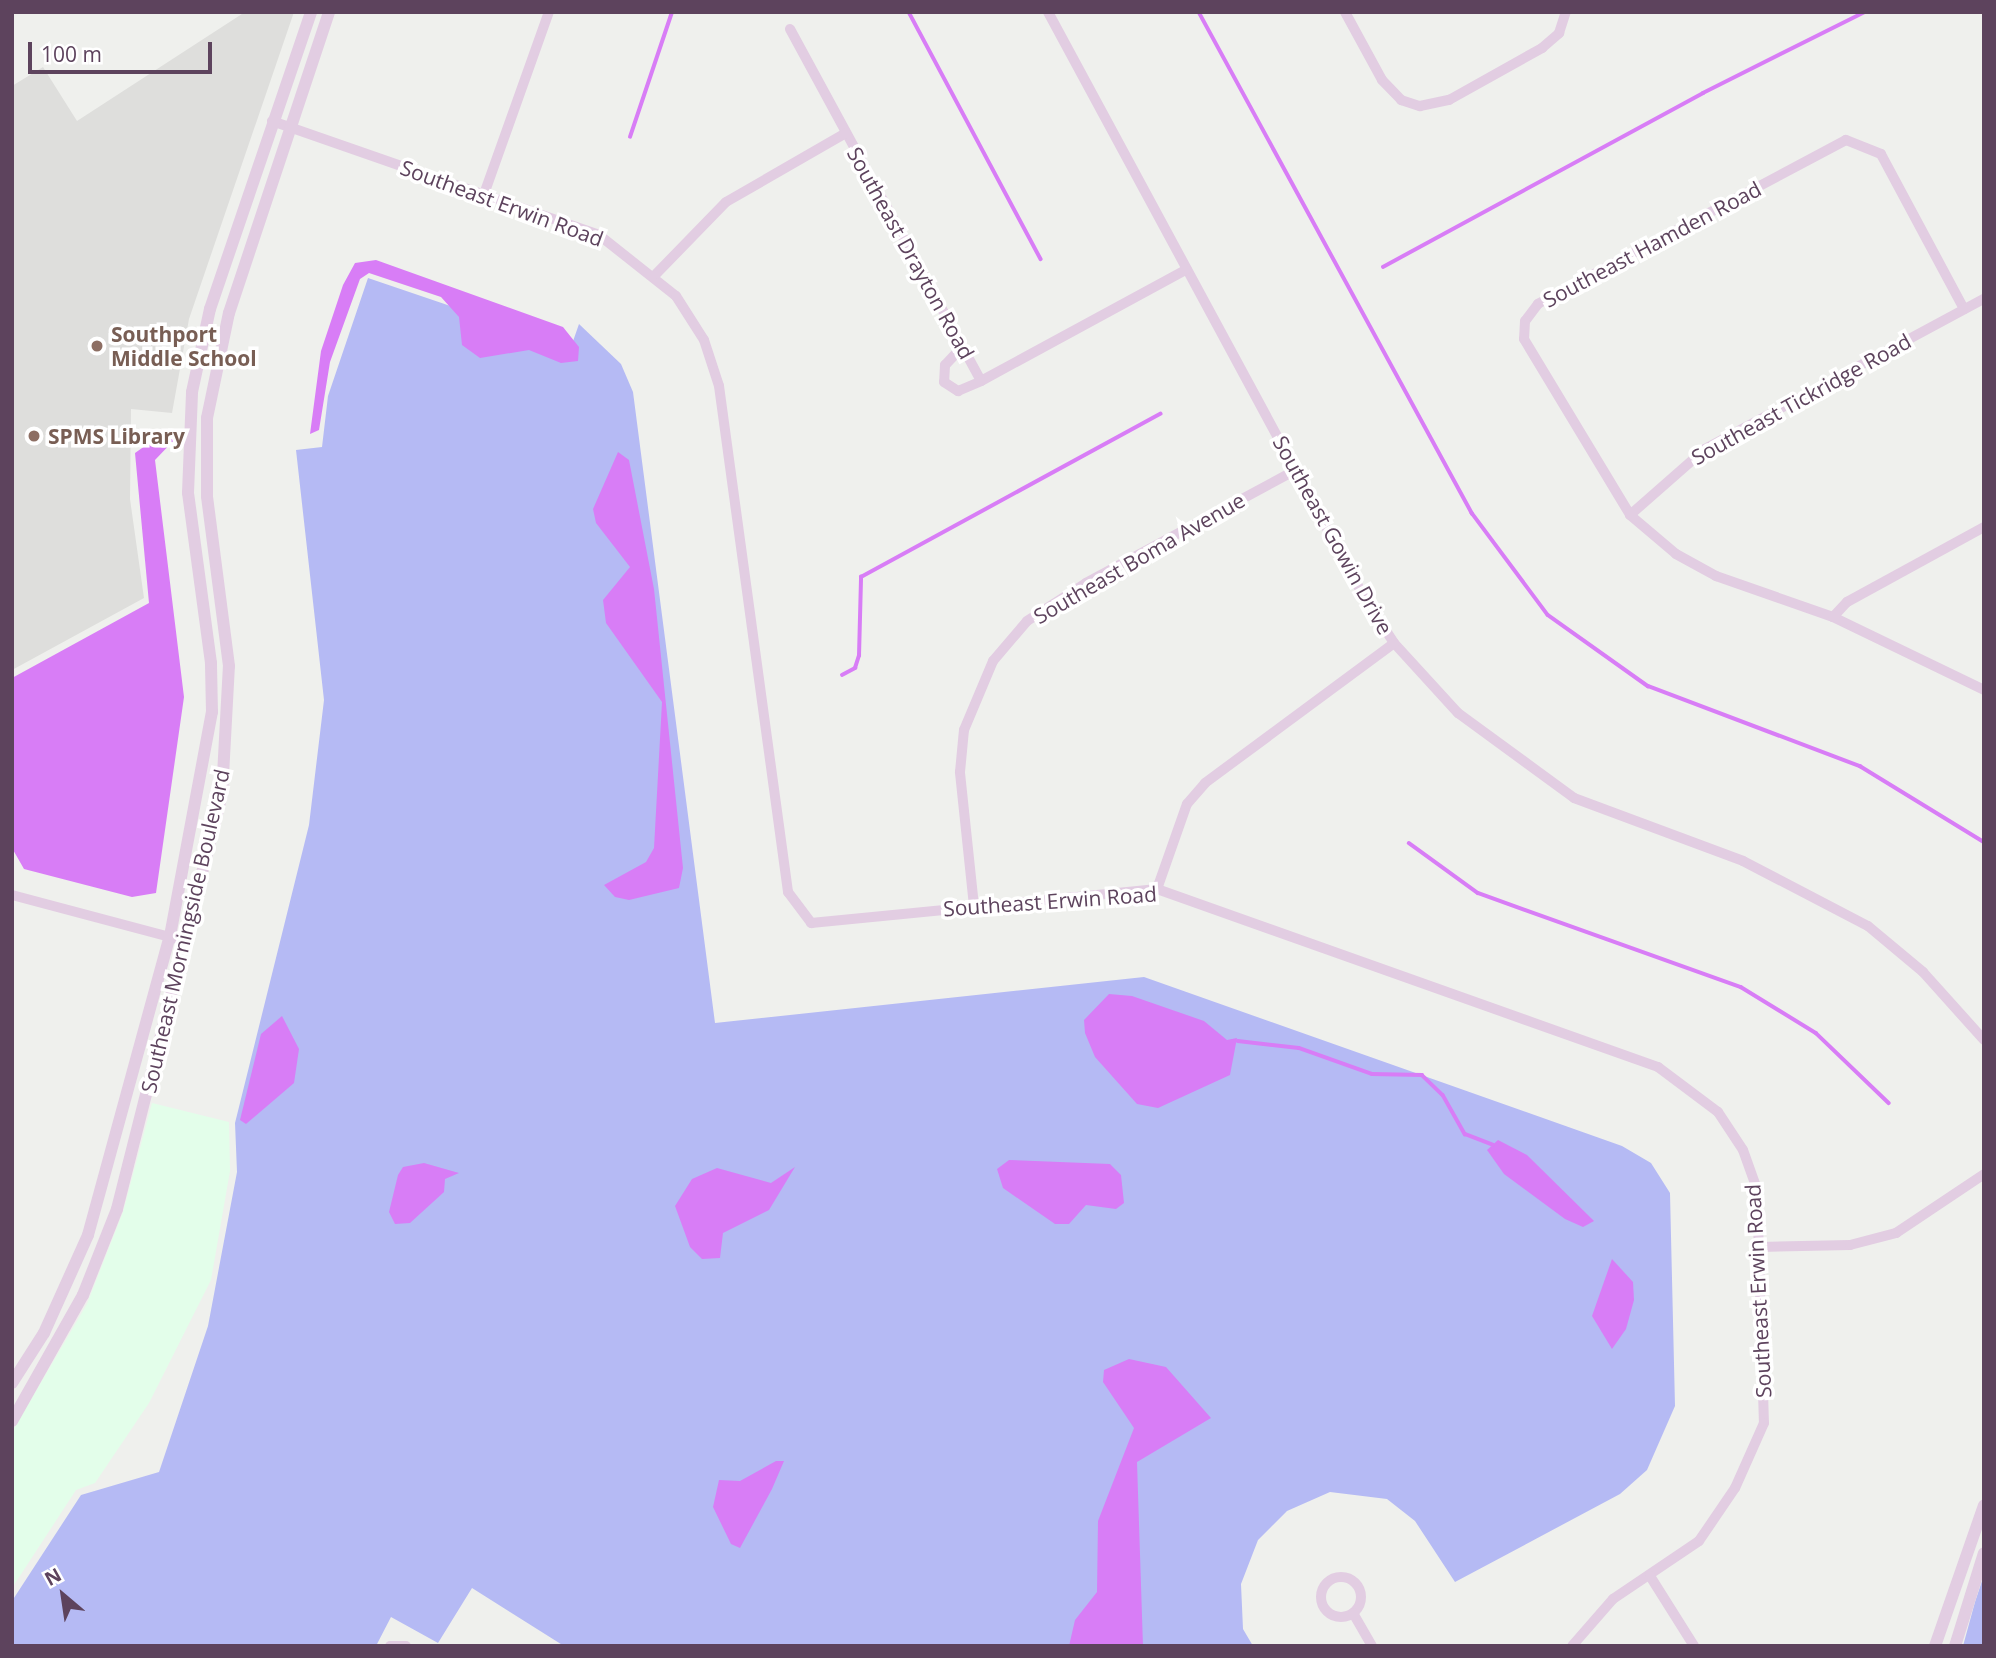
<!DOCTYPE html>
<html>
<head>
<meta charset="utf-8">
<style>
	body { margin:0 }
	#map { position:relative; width:1996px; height:1658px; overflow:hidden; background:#eff0ed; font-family:"Open Sans",sans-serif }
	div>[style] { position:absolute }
	.commercial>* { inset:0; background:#e3feea }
	.education>* { inset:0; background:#dededc }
	.green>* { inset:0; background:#b5baf4 }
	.water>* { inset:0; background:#d87df6 }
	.stream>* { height:3.5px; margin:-1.75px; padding:0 1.75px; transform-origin:1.75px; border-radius:1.75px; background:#d87df6 }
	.minor>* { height:10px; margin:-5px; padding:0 5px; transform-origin:5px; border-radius:5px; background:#e2cde2 }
	.minor>.ring { margin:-5px; padding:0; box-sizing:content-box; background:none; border:10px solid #e2cde2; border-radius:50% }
	.tertiary>* { height:12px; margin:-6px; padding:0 6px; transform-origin:6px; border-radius:6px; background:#e2cde2 }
	.dots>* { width:19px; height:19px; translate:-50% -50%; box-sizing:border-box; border:4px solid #fff; border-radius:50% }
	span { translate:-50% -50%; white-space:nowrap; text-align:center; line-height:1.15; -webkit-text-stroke:7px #fff; paint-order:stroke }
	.street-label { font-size:21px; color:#5d435d }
	.education-label { font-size:21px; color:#785e54; font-weight:700 }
	.left { translate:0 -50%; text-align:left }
	.frame { position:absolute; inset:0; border:14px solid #5d435d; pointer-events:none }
	.north { position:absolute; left:28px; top:1560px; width:70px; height:70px; -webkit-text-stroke:5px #fff; paint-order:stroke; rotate:331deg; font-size:19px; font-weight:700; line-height:28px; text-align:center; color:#5d435d }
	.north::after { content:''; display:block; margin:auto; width:24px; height:32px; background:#5d435d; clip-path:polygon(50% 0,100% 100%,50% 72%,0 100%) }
	.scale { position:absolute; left:28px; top:42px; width:184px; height:32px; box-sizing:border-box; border:4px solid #5d435d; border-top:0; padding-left:9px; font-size:21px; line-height:24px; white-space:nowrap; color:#5d435d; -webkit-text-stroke:5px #fff; paint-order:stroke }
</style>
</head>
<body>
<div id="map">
	<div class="commercial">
		<div style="clip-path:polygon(152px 1103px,229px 1122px,230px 1171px,211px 1280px,149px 1403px,95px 1483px,76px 1490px,12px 1588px,12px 1432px,87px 1304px,123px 1212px)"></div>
	</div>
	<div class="education">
		<div style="clip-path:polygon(245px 12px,294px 12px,189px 319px,172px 413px,131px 409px,130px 499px,144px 598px,12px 670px,12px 86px,43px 67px,77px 121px)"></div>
	</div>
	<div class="green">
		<div style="clip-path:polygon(368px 278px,571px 347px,579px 324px,621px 364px,633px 392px,715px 1023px,1144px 977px,1622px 1146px,1651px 1163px,1670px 1193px,1675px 1406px,1647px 1470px,1620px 1494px,1455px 1582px,1415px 1521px,1387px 1499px,1330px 1492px,1287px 1511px,1258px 1540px,1241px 1584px,1243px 1629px,1253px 1646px,564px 1646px,472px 1588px,438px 1643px,391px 1617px,376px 1646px,12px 1646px,12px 1601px,81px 1495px,159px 1472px,208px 1326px,237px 1172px,235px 1123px,309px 825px,324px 700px,296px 450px,322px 447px,328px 396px)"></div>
		<div style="clip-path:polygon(1984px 1575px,1984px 1646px,1963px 1646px,1975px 1602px)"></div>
	</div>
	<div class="water">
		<div style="clip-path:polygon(376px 260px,563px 327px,579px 347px,578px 361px,561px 363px,529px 350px,480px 358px,462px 345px,459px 317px,441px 297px,369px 273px,360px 279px,330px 362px,319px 430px,310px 434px,321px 351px,343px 285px,355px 263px)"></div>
		<div style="clip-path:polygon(169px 429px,177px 437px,155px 460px,184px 697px,156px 893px,132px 897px,24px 869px,12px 848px,12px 678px,149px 603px,135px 453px)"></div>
		<div style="clip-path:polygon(618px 452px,629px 460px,654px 589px,683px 868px,679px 888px,629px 900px,615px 897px,604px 885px,646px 862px,654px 848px,662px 702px,606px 623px,603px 600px,630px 567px,596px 523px,593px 509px)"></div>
		<div style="clip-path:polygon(1109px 994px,1132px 996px,1204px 1021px,1227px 1040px,1237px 1038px,1230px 1075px,1158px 1108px,1137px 1104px,1095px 1057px,1085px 1033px,1084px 1020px)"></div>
		<div style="clip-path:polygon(282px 1016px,299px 1049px,294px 1083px,246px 1124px,240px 1120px,261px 1034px)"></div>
		<div style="clip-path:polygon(1498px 1140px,1527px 1155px,1594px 1221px,1583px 1227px,1565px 1219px,1504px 1174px,1487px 1150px)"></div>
		<div style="clip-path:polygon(1009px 1160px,1110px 1164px,1121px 1175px,1124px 1203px,1116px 1209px,1086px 1205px,1069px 1224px,1055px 1224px,1003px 1188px,997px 1169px)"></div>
		<div style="clip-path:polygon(424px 1163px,459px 1173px,445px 1179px,444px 1192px,410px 1223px,395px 1224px,389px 1212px,398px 1175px,403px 1167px)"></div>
		<div style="clip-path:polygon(795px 1167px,769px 1210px,723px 1233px,720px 1258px,702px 1259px,690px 1247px,675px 1206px,692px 1179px,717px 1168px,771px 1183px)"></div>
		<div style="clip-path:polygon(1612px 1259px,1633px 1282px,1634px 1300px,1626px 1329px,1612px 1349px,1592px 1316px)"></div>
		<div style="clip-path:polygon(1129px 1359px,1166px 1367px,1211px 1418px,1137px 1462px,1143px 1646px,1069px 1646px,1075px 1620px,1097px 1592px,1098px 1521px,1134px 1428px,1103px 1382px,1104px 1370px)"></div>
		<div style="clip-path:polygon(776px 1461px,784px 1461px,772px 1489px,740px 1548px,731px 1544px,713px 1507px,719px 1480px,740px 1481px)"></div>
	</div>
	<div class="stream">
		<div style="left:909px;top:12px;width:280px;rotate:61.9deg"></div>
		<div style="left:1199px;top:12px;width:571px;rotate:61.41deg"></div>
		<div style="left:1472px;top:513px;width:127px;rotate:53.3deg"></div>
		<div style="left:1548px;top:615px;width:123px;rotate:35.4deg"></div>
		<div style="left:1648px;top:686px;width:227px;rotate:20.7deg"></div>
		<div style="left:1860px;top:766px;width:145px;rotate:31.5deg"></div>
		<div style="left:630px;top:137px;width:132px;rotate:-71.4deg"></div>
		<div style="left:1383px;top:267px;width:364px;rotate:-28.5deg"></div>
		<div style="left:1703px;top:93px;width:181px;rotate:-26.6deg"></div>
		<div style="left:842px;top:675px;width:15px;rotate:-28deg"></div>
		<div style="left:855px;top:668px;width:13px;rotate:-72deg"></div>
		<div style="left:859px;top:656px;width:79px;rotate:-88.5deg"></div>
		<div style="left:861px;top:577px;width:341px;rotate:-28.6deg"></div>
		<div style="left:1409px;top:843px;width:85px;rotate:35.9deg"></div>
		<div style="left:1478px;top:893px;width:279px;rotate:19.7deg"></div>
		<div style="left:1741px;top:987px;width:88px;rotate:31.5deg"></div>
		<div style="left:1816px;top:1033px;width:101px;rotate:43.8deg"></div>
		<div style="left:1238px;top:1041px;width:61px;rotate:6.5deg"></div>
		<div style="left:1299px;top:1048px;width:77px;rotate:19.6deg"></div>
		<div style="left:1372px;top:1074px;width:50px;rotate:1.1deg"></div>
		<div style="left:1422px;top:1075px;width:29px;rotate:44deg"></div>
		<div style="left:1443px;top:1095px;width:45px;rotate:60.6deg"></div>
		<div style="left:1465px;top:1134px;width:30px;rotate:21deg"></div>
	</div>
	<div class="minor">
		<div style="left:1048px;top:12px;width:665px;rotate:61.62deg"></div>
		<div style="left:1364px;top:597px;width:55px;rotate:56.9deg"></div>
		<div style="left:1394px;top:643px;width:95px;rotate:47.6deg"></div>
		<div style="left:1458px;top:713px;width:144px;rotate:36.2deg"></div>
		<div style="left:1574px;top:798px;width:180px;rotate:20.4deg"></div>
		<div style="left:1743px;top:861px;width:141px;rotate:27.5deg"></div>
		<div style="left:1868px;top:926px;width:72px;rotate:39.9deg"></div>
		<div style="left:1923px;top:972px;width:91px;rotate:48.1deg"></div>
		<div style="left:1345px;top:12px;width:77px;rotate:61.4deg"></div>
		<div style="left:1382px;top:80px;width:28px;rotate:46deg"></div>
		<div style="left:1401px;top:100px;width:20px;rotate:18deg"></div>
		<div style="left:1420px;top:106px;width:30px;rotate:-12deg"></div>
		<div style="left:1449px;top:100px;width:107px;rotate:-29.2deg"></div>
		<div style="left:1542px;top:48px;width:23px;rotate:-41deg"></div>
		<div style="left:1559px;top:33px;width:22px;rotate:-72deg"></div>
		<div style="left:790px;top:29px;width:400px;rotate:61.5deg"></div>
		<div style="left:981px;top:381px;width:234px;rotate:-28.5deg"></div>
		<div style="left:272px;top:121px;width:346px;rotate:19.2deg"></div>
		<div style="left:599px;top:235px;width:98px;rotate:38.4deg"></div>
		<div style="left:676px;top:296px;width:52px;rotate:57.5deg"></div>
		<div style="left:704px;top:340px;width:48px;rotate:71.9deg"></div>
		<div style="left:719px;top:386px;width:511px;rotate:82.23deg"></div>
		<div style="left:788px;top:892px;width:39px;rotate:53deg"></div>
		<div style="left:811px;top:923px;width:348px;rotate:-5.6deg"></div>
		<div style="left:1157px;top:889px;width:532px;rotate:19.56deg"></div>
		<div style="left:1658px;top:1067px;width:75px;rotate:36.9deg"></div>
		<div style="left:1718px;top:1112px;width:45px;rotate:56.7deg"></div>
		<div style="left:1743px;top:1150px;width:41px;rotate:70.3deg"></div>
		<div style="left:1757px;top:1189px;width:234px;rotate:88.3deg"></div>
		<div style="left:1764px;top:1423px;width:71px;rotate:114deg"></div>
		<div style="left:1735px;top:1488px;width:64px;rotate:124.2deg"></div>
		<div style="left:1699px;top:1541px;width:104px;rotate:146deg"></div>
		<div style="left:1613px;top:1599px;width:62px;rotate:131.1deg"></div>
		<div style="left:483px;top:197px;width:196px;rotate:-70.4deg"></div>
		<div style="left:656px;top:274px;width:100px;rotate:-45.8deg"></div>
		<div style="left:726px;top:202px;width:138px;rotate:-29.9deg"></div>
		<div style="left:1964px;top:309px;width:176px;rotate:-118.2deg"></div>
		<div style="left:1881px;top:154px;width:38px;rotate:-158deg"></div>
		<div style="left:1846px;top:140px;width:349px;rotate:152deg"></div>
		<div style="left:1538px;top:304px;width:21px;rotate:127deg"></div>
		<div style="left:1525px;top:321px;width:18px;rotate:93deg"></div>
		<div style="left:1524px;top:339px;width:205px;rotate:58.9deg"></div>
		<div style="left:1630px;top:515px;width:60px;rotate:40.3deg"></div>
		<div style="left:1676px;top:554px;width:46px;rotate:28.8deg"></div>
		<div style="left:1716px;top:576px;width:124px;rotate:19.3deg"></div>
		<div style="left:1833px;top:617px;width:168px;rotate:25.8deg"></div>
		<div style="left:962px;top:347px;width:25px;rotate:133deg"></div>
		<div style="left:945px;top:365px;width:17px;rotate:93deg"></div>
		<div style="left:944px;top:382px;width:17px;rotate:33deg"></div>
		<div style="left:958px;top:391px;width:25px;rotate:-23deg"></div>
		<div style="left:1630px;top:515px;width:100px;rotate:-41.3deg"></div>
		<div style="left:1705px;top:449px;width:317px;rotate:-28.3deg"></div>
		<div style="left:1833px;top:617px;width:21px;rotate:-47deg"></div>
		<div style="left:1847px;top:602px;width:156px;rotate:-28.7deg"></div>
		<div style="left:1157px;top:889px;width:90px;rotate:-70.6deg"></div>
		<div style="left:1187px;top:804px;width:28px;rotate:-49deg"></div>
		<div style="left:1205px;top:783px;width:235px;rotate:-36.5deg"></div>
		<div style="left:12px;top:895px;width:179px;rotate:14.9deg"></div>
		<div style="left:974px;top:906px;width:135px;rotate:-96deg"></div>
		<div style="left:960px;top:772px;width:42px;rotate:-84.6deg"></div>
		<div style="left:964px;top:730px;width:75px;rotate:-67.2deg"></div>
		<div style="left:993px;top:661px;width:52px;rotate:-49.6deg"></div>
		<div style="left:1027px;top:621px;width:70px;rotate:-32.8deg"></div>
		<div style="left:1086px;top:583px;width:238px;rotate:-28.3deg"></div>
		<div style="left:1759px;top:1247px;width:91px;rotate:-1.3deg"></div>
		<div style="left:1850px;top:1245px;width:48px;rotate:-14.6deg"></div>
		<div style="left:1896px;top:1233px;width:106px;rotate:-33.8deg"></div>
		<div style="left:1650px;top:1576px;width:83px;rotate:57.8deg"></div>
		<div class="ring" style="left:1321px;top:1577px;width:30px;height:30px"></div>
		<div style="left:1353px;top:1613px;width:38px;rotate:60deg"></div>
		<div style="left:390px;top:1646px;width:16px"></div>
	</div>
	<div class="tertiary">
		<div style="left:12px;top:1383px;width:59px;rotate:-57.4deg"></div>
		<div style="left:44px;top:1333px;width:107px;rotate:-65.8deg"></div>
		<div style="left:88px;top:1235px;width:310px;rotate:-74.7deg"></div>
		<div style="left:170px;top:936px;width:228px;rotate:-79.4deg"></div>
		<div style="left:212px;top:712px;width:49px;rotate:-91.2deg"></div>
		<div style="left:211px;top:663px;width:172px;rotate:-97.7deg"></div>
		<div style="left:188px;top:493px;width:101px;rotate:-87.7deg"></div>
		<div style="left:192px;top:392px;width:85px;rotate:-77.8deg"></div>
		<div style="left:210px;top:309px;width:314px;rotate:-71.2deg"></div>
		<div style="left:12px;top:1421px;width:145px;rotate:-60.6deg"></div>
		<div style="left:83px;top:1295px;width:92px;rotate:-68.4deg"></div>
		<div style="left:117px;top:1209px;width:428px;rotate:-75.8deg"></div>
		<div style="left:222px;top:794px;width:128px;rotate:-86.9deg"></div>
		<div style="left:229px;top:666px;width:171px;rotate:-97.4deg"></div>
		<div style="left:207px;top:496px;width:78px;rotate:-90deg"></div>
		<div style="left:207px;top:418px;width:107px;rotate:-78.2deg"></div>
		<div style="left:229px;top:313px;width:317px;rotate:-71.6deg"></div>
		<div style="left:1935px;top:1646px;width:149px;rotate:-70.8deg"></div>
		<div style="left:1955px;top:1646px;width:97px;rotate:-72.7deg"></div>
	</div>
	<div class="dots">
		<div style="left:97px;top:346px;background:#8d6e63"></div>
		<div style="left:34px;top:436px;background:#8d6e63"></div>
	</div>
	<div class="street-label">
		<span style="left:502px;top:203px;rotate:20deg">Southeast Erwin Road</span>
		<span style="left:1652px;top:244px;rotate:-28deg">Southeast Hamden Road</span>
		<span style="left:911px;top:253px;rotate:61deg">Southeast Drayton Road</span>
		<span style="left:1801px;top:399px;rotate:-29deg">Southeast Tickridge Road</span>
		<span style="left:1333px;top:535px;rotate:61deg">Southeast Gowin Drive</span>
		<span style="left:1139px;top:558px;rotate:-30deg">Southeast Boma Avenue</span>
		<span style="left:1050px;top:901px;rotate:-4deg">Southeast Erwin Road</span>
		<span style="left:185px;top:931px;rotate:-77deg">Southeast Morningside Boulevard</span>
		<span style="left:1758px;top:1291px;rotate:-93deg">Southeast Erwin Road</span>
	</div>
	<div class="education-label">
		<span class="left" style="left:111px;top:346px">Southport<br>Middle School</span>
		<span class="left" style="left:48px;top:436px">SPMS Library</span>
	</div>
	<div class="frame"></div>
	<div class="north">N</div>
	<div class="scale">100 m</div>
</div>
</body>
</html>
